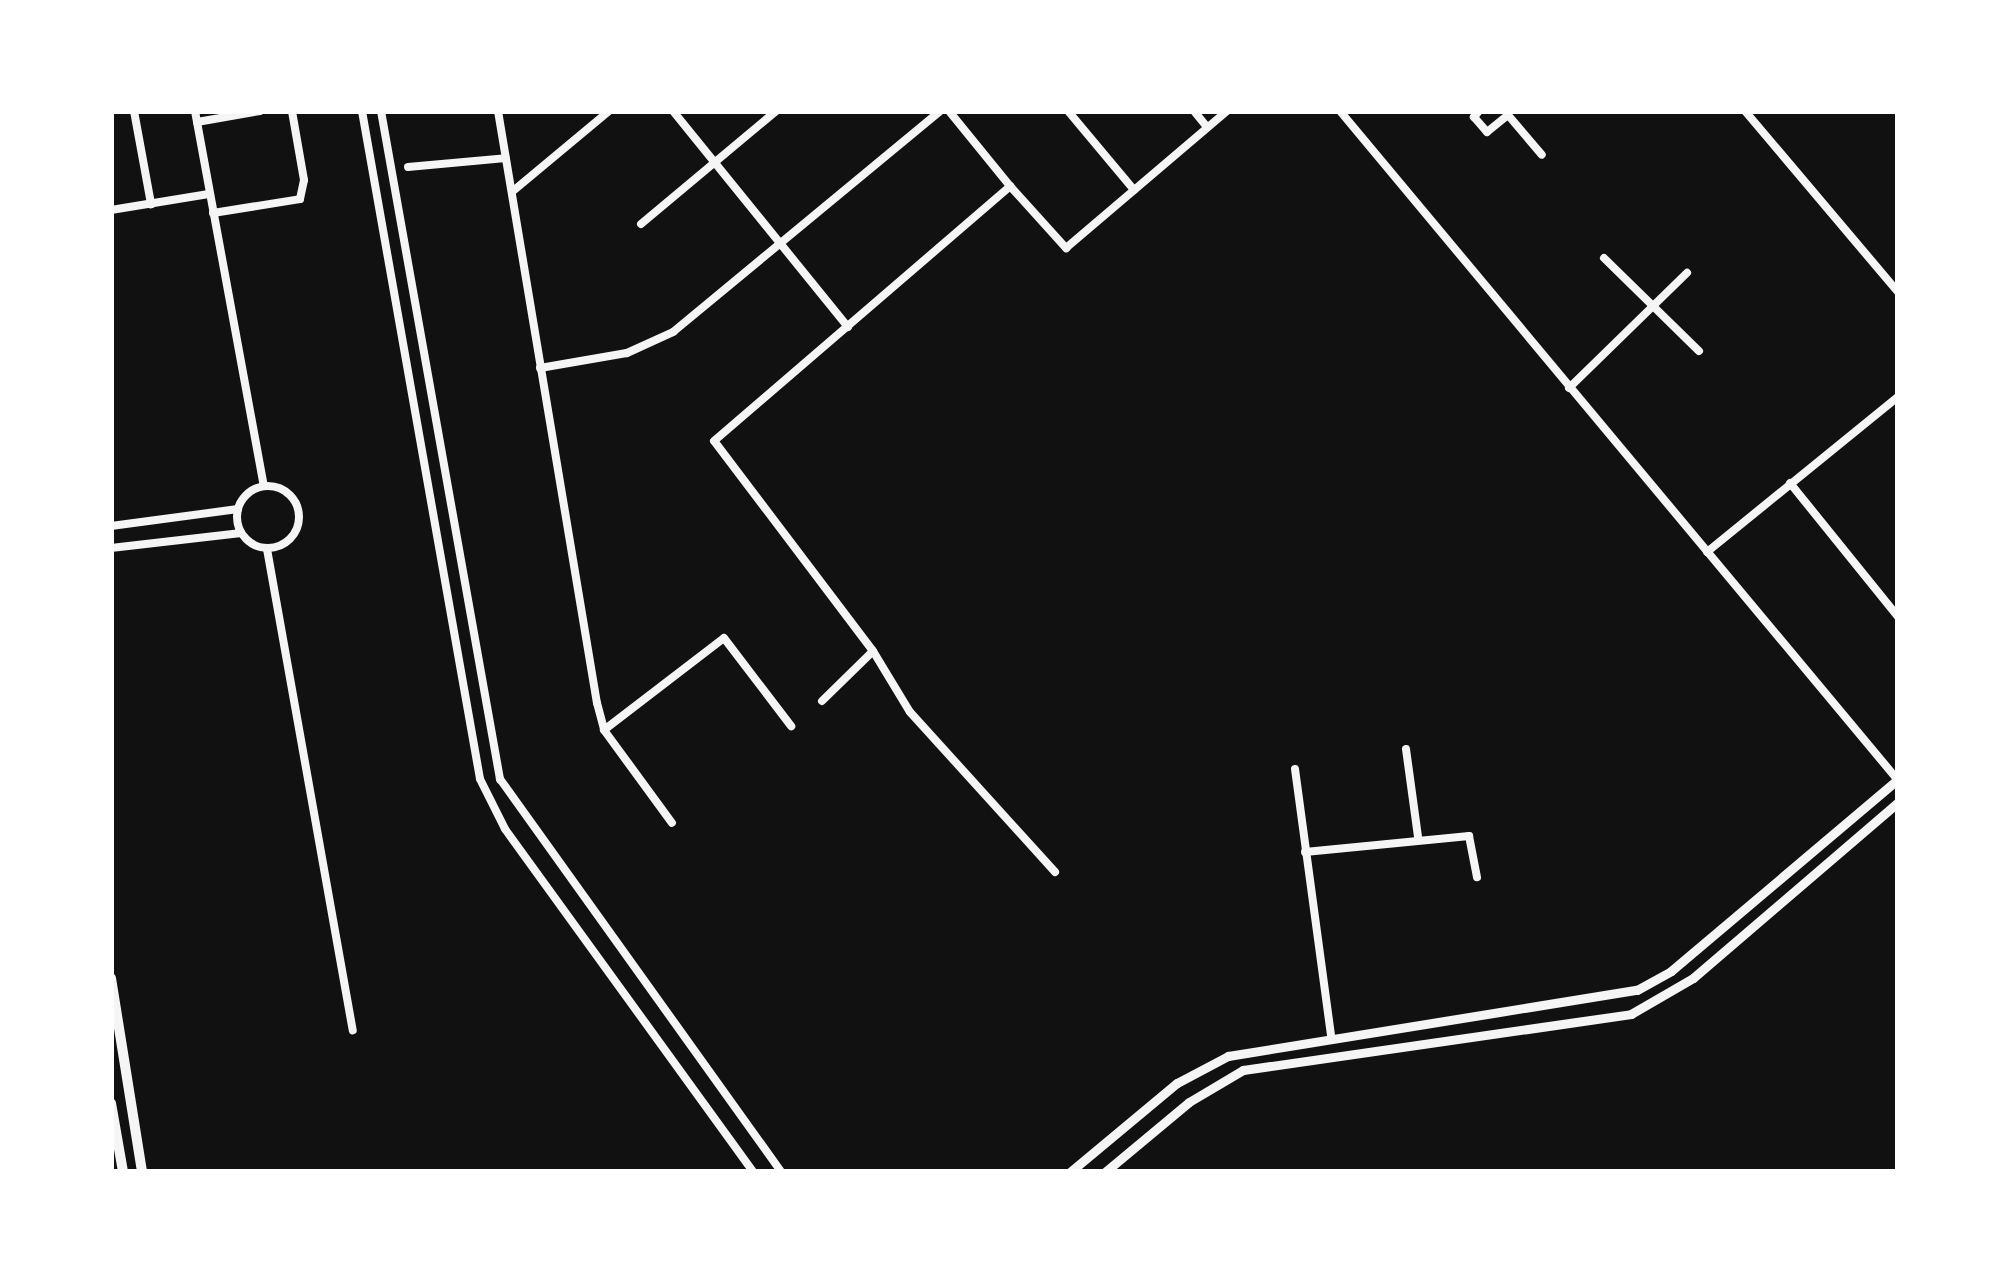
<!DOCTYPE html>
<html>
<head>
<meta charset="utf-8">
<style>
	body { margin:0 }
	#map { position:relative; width:2009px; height:1283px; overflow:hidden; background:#111; font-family:"Sofia Sans Condensed",sans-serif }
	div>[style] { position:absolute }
	.minor>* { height:8px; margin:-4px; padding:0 4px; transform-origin:4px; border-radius:4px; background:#f5f5f5 }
	.minor>.ring { margin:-4px; padding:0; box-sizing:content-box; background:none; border:8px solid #f5f5f5; border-radius:50% }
	.tertiary>* { height:9px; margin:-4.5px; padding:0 4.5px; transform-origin:4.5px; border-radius:4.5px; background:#f5f5f5 }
	.secondary>* { height:10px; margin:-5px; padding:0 5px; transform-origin:5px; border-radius:5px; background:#f5f5f5 }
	span { translate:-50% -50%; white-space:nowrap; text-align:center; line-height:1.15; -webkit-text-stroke:9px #fff; paint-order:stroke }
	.frame { position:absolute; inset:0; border:114px solid #fff; pointer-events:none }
</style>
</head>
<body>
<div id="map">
	<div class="minor">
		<div style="left:134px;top:111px;width:95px;rotate:79.6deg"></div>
		<div style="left:195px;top:111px;width:381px;rotate:79.6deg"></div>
		<div style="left:362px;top:111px;width:678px;rotate:79.98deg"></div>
		<div style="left:480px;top:779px;width:56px;rotate:63.4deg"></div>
		<div style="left:505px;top:829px;width:423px;rotate:54.1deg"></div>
		<div style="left:381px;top:111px;width:679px;rotate:79.9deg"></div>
		<div style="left:500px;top:779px;width:483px;rotate:54.4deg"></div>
		<div style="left:498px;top:111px;width:600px;rotate:80.51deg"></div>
		<div style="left:597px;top:703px;width:28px;rotate:75deg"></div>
		<div style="left:604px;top:730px;width:115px;rotate:53.8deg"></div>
		<div style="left:673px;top:111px;width:278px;rotate:51deg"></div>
		<div style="left:949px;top:111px;width:97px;rotate:50.9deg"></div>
		<div style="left:1068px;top:111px;width:103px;rotate:50.1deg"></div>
		<div style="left:1194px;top:111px;width:21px;rotate:51deg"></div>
		<div style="left:1340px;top:111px;width:870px;rotate:50.18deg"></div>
		<div style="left:1479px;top:111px;width:8px;rotate:130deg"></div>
		<div style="left:1474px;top:117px;width:20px;rotate:49deg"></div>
		<div style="left:1487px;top:132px;width:27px;rotate:-39deg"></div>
		<div style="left:1508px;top:115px;width:52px;rotate:49.6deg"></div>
		<div style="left:1745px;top:111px;width:237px;rotate:49.8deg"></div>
		<div style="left:197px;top:122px;width:64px;rotate:-9.9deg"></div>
		<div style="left:408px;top:167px;width:98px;rotate:-5.2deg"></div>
		<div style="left:513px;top:191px;width:125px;rotate:-39.8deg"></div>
		<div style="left:111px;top:210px;width:99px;rotate:-9.3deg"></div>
		<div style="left:213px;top:213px;width:88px;rotate:-9.1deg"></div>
		<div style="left:300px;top:199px;width:19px;rotate:-78deg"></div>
		<div style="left:304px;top:180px;width:70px;rotate:-99.9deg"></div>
		<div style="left:641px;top:224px;width:176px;rotate:-39.9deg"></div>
		<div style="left:1604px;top:258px;width:133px;rotate:44.4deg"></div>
		<div style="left:540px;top:368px;width:88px;rotate:-9.8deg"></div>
		<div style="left:627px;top:353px;width:51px;rotate:-24.5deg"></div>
		<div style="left:673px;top:332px;width:347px;rotate:-39.6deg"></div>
		<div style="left:1569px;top:388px;width:165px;rotate:-44.3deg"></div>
		<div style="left:1790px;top:483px;width:172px;rotate:51.1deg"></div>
		<div class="ring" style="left:237px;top:486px;width:54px;height:54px"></div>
		<div style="left:111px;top:526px;width:128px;rotate:-7.6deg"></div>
		<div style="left:111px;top:548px;width:131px;rotate:-6.6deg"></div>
		<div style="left:267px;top:549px;width:489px;rotate:79.9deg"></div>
		<div style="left:1707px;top:552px;width:246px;rotate:-39.1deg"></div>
		<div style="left:873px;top:651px;width:71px;rotate:58.8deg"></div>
		<div style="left:910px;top:712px;width:216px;rotate:47.8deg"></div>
		<div style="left:822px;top:701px;width:71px;rotate:-44.4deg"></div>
		<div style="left:873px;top:651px;width:263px;rotate:-127.1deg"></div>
		<div style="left:714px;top:441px;width:391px;rotate:-40.7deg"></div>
		<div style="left:1010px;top:186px;width:84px;rotate:47.9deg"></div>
		<div style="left:1066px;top:248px;width:211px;rotate:-40.4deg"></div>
		<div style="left:604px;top:730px;width:151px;rotate:-37.5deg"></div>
		<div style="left:724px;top:638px;width:111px;rotate:52.7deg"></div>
		<div style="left:1406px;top:749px;width:89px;rotate:82.2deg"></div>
		<div style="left:1295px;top:769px;width:270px;rotate:82.3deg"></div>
		<div style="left:1305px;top:852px;width:165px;rotate:-5.6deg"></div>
		<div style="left:1469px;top:836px;width:42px;rotate:79deg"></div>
	</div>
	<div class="tertiary">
		<div style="left:1070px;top:1172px;width:139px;rotate:-39.8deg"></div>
		<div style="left:1177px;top:1083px;width:58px;rotate:-27.9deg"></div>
		<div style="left:1228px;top:1056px;width:414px;rotate:-9.2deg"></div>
		<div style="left:1637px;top:990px;width:39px;rotate:-29deg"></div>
		<div style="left:1671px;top:971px;width:297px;rotate:-40.2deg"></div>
		<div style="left:1105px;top:1172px;width:109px;rotate:-39.8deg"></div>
		<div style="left:1189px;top:1102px;width:63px;rotate:-30.7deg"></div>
		<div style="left:1243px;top:1070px;width:392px;rotate:-8.2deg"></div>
		<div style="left:1631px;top:1014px;width:72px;rotate:-30.1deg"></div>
		<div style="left:1693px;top:978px;width:270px;rotate:-40.6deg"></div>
	</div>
	<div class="secondary">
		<div style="left:111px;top:978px;width:196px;rotate:80.9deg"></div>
		<div style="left:111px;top:1103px;width:70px;rotate:80.1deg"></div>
	</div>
	<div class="frame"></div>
</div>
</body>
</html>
